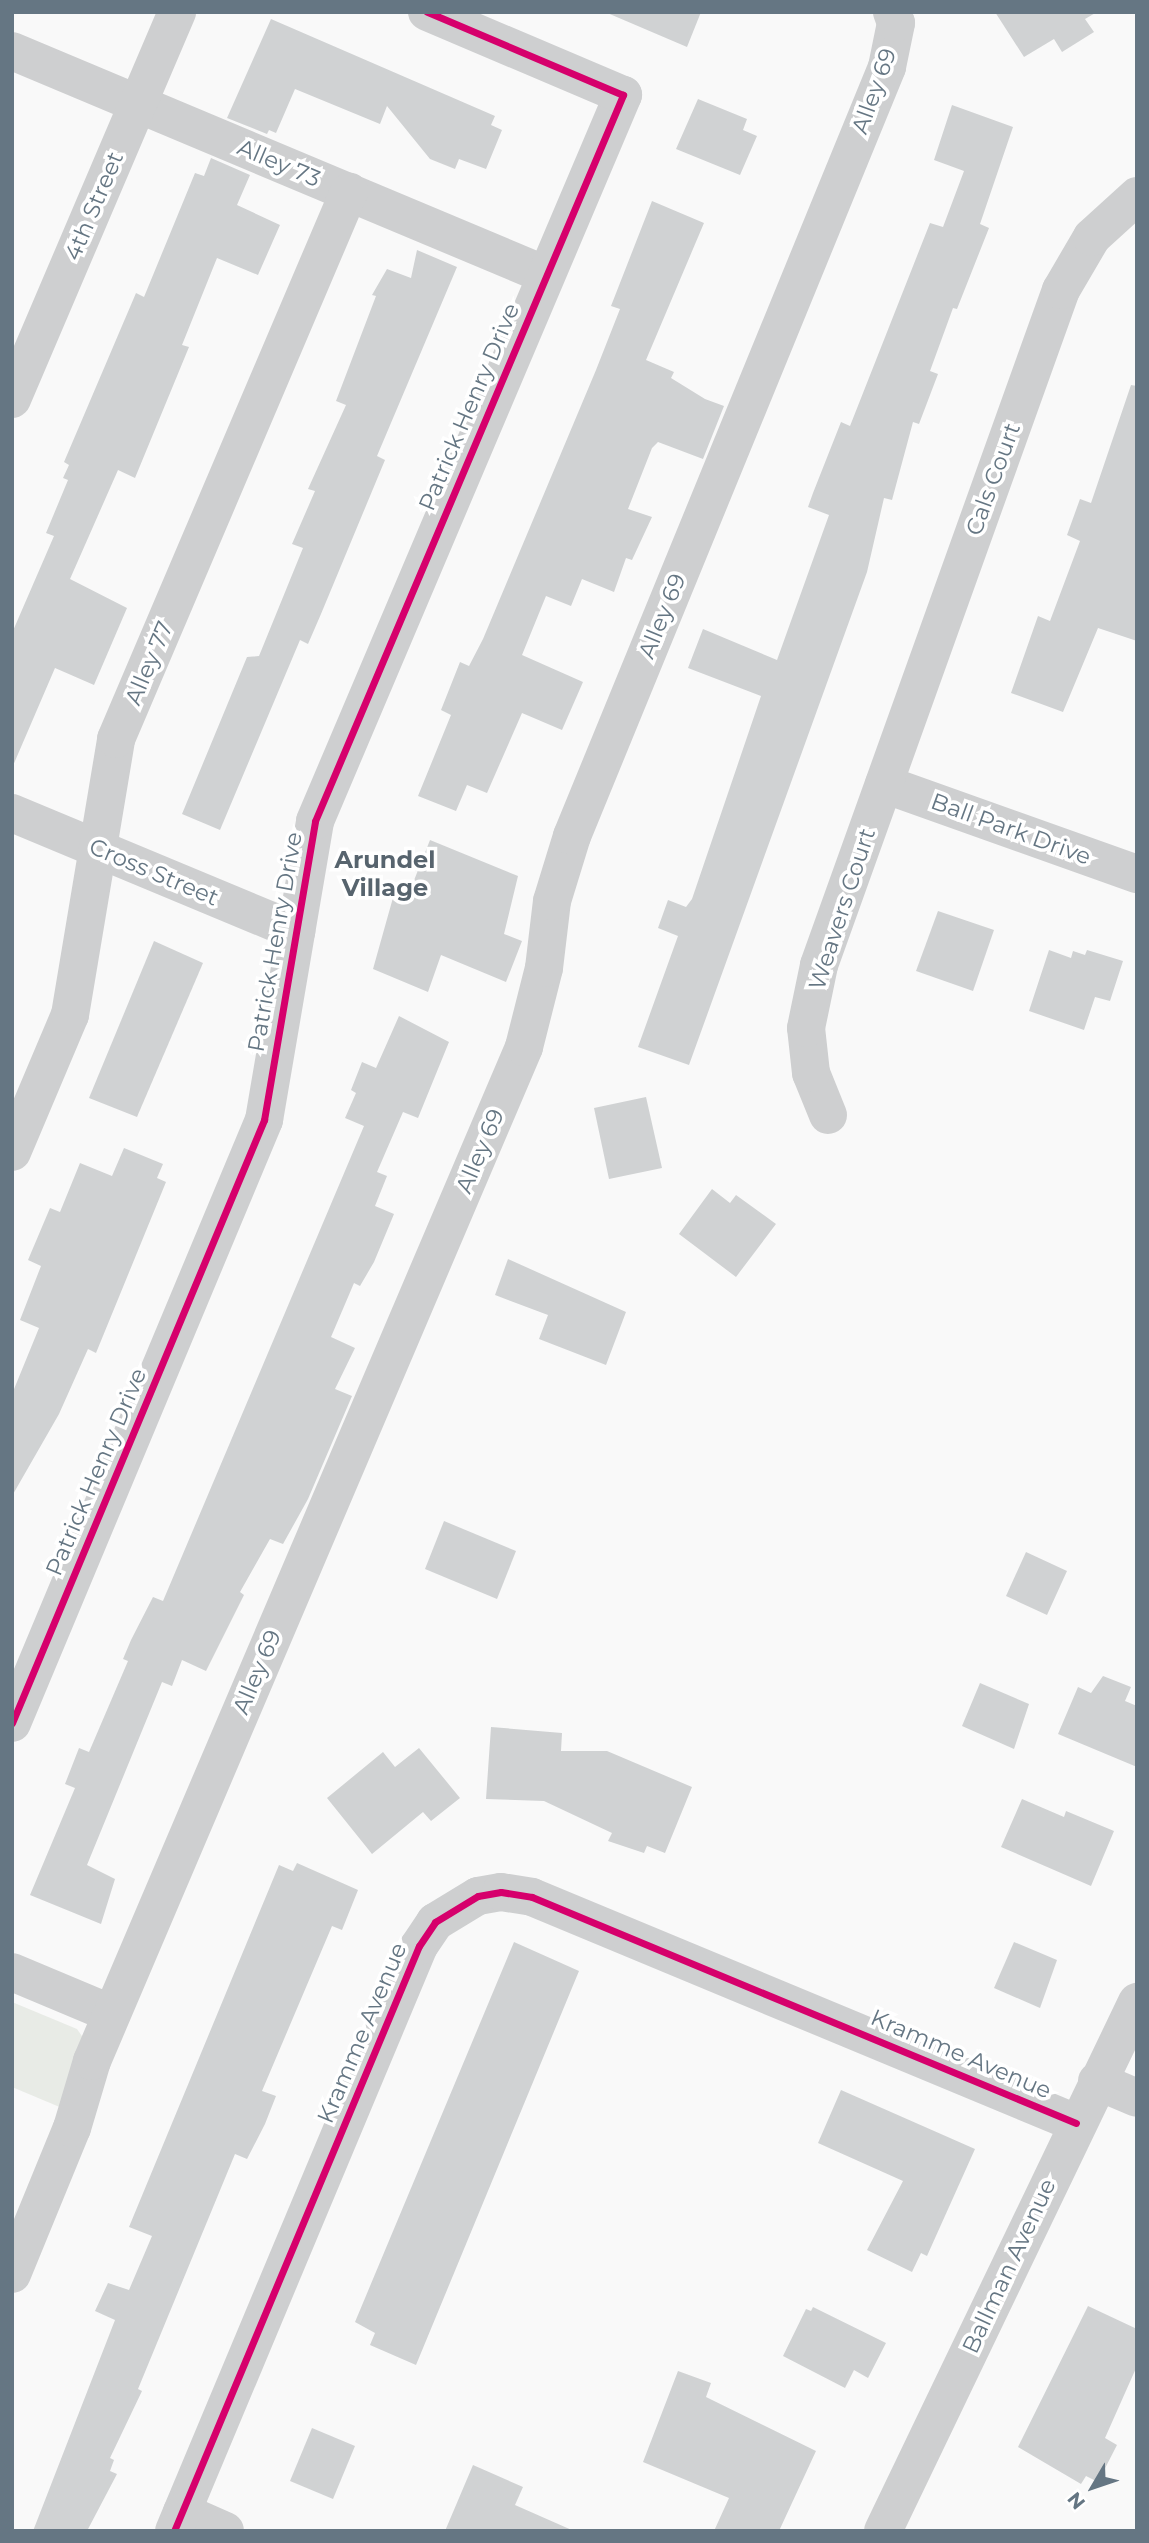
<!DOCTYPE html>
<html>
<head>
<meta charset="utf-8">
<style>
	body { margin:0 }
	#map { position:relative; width:1149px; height:2543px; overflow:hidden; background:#f9f9f9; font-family:Montserrat,sans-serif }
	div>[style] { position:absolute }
	.green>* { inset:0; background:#e8ebe6 }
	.building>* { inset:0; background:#d0d2d3 }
	.minor>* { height:38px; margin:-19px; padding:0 19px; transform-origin:19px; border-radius:19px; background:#cecfd0 }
	.cycleway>* { height:7px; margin:-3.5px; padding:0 3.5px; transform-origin:3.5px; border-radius:3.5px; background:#d6006c }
	span { translate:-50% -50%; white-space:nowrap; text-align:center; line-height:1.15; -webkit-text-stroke:7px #fff; paint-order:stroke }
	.street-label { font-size:23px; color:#657683 }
	.neighbourhood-label { font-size:24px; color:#57646e; font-weight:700 }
	.frame { position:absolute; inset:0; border:14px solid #657683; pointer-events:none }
	.north { position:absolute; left:1058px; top:2452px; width:70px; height:70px; -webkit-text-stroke:5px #fff; paint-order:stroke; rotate:231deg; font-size:19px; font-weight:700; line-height:28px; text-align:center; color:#657683 }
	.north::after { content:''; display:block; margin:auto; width:24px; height:32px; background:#657683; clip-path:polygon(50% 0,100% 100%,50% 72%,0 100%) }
</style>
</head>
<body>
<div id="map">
	<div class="green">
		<div style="clip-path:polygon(12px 2002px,77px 2029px,84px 2039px,62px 2108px,12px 2087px)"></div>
	</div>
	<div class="building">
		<div style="clip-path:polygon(605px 12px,701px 12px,687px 47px)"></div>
		<div style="clip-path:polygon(995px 12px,1097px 12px,1085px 19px,1094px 32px,1062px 52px,1054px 39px,1024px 57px)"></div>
		<div style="clip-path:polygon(271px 19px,495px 116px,491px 125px,502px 130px,486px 169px,459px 159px,455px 169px,430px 159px,387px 106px,380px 124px,295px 89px,276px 133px,269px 130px,267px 134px,227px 118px)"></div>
		<div style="clip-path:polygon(698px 99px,747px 119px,743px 130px,757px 136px,740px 175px,676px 149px)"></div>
		<div style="clip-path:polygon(952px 105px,1013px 127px,980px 224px,989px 228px,957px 309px,953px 308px,930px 371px,938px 374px,919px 424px,913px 422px,892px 500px,884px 498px,867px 572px,689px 1065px,638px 1047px,678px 936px,658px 928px,668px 900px,686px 907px,692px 899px,761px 696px,688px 668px,703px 629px,777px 660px,829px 515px,808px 507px,813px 493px,841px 422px,850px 426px,930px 223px,943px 227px,964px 171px,934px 160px)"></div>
		<div style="clip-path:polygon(211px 158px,250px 175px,237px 205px,280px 225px,258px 275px,217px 258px,182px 345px,189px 347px,135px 478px,118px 470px,70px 579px,127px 608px,94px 685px,55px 668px,12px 768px,12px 633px,54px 536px,46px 533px,68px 480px,63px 478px,69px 465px,64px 462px,136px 293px,144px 297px,195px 173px,204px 176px)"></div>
		<div style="clip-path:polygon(652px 201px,704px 223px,646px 360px,674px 372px,671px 378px,705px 399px,724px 406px,703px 459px,658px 442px,652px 448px,628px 509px,652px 517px,632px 560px,626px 558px,614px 592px,582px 579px,571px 606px,546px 596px,522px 655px,583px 682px,562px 730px,522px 713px,487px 793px,467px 785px,456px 811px,418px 796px,451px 715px,441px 710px,460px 662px,469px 666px,483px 639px,596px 370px,620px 309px,611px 306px)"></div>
		<div style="clip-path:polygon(417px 250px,457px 267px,377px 456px,385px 460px,321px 614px,308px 644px,300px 640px,220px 830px,182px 814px,247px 657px,259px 656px,303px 548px,292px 544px,315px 491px,308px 489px,346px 405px,336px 401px,376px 296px,372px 295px,387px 269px,411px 278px)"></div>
		<div style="clip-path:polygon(1131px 385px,1137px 386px,1137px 641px,1098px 628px,1063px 712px,1011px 693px,1038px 616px,1050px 621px,1080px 541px,1067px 535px,1080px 499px,1091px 503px)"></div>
		<div style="clip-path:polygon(430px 840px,518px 876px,504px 934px,522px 941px,506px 982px,441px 955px,428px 992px,373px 969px,396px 887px,409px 893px)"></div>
		<div style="clip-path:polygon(938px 911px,994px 930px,973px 991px,916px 971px)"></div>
		<div style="clip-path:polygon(154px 941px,203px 963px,137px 1117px,89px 1098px)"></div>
		<div style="clip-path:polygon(1049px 950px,1071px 958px,1073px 951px,1085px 955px,1087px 950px,1123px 961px,1110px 1001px,1095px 997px,1084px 1030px,1029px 1011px)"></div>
		<div style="clip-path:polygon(399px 1016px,449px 1042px,418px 1118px,403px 1112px,377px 1172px,387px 1176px,375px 1206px,394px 1214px,374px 1262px,360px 1286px,354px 1283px,331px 1337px,355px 1348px,335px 1389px,352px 1396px,308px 1499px,283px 1544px,270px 1539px,240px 1592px,244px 1595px,206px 1671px,182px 1660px,172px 1686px,162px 1682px,87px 1865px,115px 1879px,101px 1924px,30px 1895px,75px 1788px,65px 1784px,79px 1748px,89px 1752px,128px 1661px,123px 1659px,131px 1640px,153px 1597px,163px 1601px,364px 1126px,345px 1118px,356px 1093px,351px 1090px,362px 1062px,376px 1068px)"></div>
		<div style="clip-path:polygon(646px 1097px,662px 1168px,609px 1179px,594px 1108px)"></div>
		<div style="clip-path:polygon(124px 1148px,163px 1164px,157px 1178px,166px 1182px,96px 1353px,88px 1349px,59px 1414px,12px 1496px,12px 1394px,39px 1328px,20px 1320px,41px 1266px,28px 1260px,50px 1208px,60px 1212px,80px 1163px,112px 1176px)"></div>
		<div style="clip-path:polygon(712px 1189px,730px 1203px,736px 1195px,776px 1224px,736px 1277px,679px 1234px)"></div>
		<div style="clip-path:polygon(508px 1259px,626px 1312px,606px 1365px,539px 1339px,548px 1315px,495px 1295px)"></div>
		<div style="clip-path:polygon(444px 1521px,516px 1551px,497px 1599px,425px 1569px)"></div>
		<div style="clip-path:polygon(1026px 1552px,1067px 1571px,1047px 1615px,1006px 1596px)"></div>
		<div style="clip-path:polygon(1103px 1676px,1131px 1687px,1125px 1701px,1137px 1706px,1137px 1767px,1058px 1734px,1078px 1687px,1091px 1693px)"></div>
		<div style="clip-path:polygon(980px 1683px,1029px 1704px,1014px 1749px,962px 1726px)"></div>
		<div style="clip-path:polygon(491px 1727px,562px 1733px,561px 1751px,607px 1751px,692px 1787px,665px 1853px,647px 1846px,644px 1853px,608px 1841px,612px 1833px,544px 1801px,486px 1799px)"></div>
		<div style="clip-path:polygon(419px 1748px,460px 1798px,431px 1821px,423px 1812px,372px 1854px,327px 1798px,383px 1752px,395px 1767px)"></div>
		<div style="clip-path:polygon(1022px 1799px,1064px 1817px,1066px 1811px,1114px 1831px,1091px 1886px,1001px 1847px)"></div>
		<div style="clip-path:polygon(297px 1863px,358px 1890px,342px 1930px,332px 1926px,262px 2091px,276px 2096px,265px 2124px,247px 2159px,235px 2154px,138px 2389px,142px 2391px,110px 2458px,114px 2460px,110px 2471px,117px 2474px,87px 2531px,33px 2531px,115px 2320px,95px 2311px,108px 2283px,129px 2290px,152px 2236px,129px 2227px,279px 1865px,293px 1871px)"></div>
		<div style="clip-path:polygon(514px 1942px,579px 1971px,416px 2365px,370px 2345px,375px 2333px,355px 2322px)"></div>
		<div style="clip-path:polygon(1014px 1942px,1057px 1960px,1040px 2008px,994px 1988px)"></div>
		<div style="clip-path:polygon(841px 2090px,975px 2149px,927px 2256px,921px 2253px,912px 2272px,867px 2250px,903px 2181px,818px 2143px)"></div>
		<div style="clip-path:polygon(1088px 2306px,1137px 2329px,1137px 2366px,1105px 2438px,1117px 2445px,1098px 2482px,1086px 2476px,1081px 2484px,1018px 2447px)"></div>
		<div style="clip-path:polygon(813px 2307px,886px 2343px,868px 2378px,854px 2370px,845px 2388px,783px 2356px,806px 2309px,811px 2311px)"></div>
		<div style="clip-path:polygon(678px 2371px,711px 2383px,706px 2397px,816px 2451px,779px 2531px,714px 2531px,729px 2498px,643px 2462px)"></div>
		<div style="clip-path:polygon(312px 2428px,355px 2446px,333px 2499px,290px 2481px)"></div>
		<div style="clip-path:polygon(473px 2465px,523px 2487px,515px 2505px,574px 2531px,445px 2531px)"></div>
	</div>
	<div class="minor">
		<div style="left:12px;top:51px;width:579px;rotate:22.76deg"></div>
		<div style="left:12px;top:399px;width:421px;rotate:-66.9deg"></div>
		<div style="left:884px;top:784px;width:269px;rotate:19.6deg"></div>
		<div style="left:12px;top:813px;width:308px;rotate:22.6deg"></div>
		<div style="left:828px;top:1115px;width:45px;rotate:-112deg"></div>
		<div style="left:811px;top:1073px;width:45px;rotate:-96.3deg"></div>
		<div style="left:806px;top:1028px;width:64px;rotate:-78.3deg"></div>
		<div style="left:819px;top:965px;width:717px;rotate:-70.28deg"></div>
		<div style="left:1061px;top:290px;width:61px;rotate:-59.7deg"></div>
		<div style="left:1092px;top:237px;width:61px;rotate:-42.3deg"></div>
		<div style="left:12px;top:1152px;width:149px;rotate:-67.1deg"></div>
		<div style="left:70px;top:1015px;width:280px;rotate:-80.5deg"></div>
		<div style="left:116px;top:739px;width:595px;rotate:-66.93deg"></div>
		<div style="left:12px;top:1723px;width:654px;rotate:-67.32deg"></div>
		<div style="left:264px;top:1120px;width:303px;rotate:-80.3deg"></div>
		<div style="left:315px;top:821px;width:789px;rotate:-67.01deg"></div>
		<div style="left:623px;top:95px;width:213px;rotate:-157deg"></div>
		<div style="left:12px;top:1972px;width:108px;rotate:22.8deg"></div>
		<div style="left:1097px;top:2081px;width:43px;rotate:23deg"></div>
		<div style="left:12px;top:2274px;width:158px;rotate:-67.7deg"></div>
		<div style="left:72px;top:2128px;width:70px;rotate:-73.4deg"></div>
		<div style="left:92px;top:2061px;width:1102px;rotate:-66.92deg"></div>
		<div style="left:524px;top:1047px;width:81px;rotate:-75.8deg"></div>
		<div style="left:544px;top:968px;width:67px;rotate:-83.2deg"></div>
		<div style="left:552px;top:901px;width:68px;rotate:-72.9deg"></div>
		<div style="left:572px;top:836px;width:831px;rotate:-67.72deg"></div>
		<div style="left:887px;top:67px;width:45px;rotate:-78.4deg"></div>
		<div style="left:896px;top:23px;width:12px;rotate:-110deg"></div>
		<div style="left:182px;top:2512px;width:47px;rotate:23.8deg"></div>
		<div style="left:174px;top:2531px;width:634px;rotate:-67.28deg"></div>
		<div style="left:419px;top:1946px;width:29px;rotate:-56deg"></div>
		<div style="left:435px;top:1922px;width:50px;rotate:-31.2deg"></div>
		<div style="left:478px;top:1896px;width:23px;rotate:-10deg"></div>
		<div style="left:501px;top:1892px;width:31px;rotate:9deg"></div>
		<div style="left:532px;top:1897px;width:589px;rotate:22.56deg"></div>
		<div style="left:883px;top:2531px;width:587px;rotate:-64.35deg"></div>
	</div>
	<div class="cycleway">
		<div style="left:12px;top:1723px;width:654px;rotate:-67.32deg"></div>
		<div style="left:264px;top:1120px;width:303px;rotate:-80.3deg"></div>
		<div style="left:315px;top:821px;width:789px;rotate:-67.01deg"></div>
		<div style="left:623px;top:95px;width:213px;rotate:-157deg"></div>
		<div style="left:174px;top:2531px;width:634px;rotate:-67.28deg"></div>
		<div style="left:419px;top:1946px;width:29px;rotate:-56deg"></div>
		<div style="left:435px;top:1922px;width:50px;rotate:-31.2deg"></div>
		<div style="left:478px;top:1896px;width:23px;rotate:-10deg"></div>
		<div style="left:501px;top:1892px;width:31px;rotate:9deg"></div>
		<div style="left:532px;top:1897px;width:589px;rotate:22.56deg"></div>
	</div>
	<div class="street-label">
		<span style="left:874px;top:91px;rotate:-70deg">Alley 69</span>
		<span style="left:279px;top:163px;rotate:23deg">Alley 73</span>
		<span style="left:94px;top:206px;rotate:-67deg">4th Street</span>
		<span style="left:469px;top:407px;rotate:-67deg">Patrick Henry Drive</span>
		<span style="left:993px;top:479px;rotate:-70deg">Cals Court</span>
		<span style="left:662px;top:616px;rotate:-68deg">Alley 69</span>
		<span style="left:149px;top:663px;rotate:-67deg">Alley 77</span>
		<span style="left:1011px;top:829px;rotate:20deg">Ball Park Drive</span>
		<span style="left:154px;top:872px;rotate:23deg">Cross Street</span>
		<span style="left:842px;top:909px;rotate:-72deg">Weavers Court</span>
		<span style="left:275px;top:942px;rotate:-80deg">Patrick Henry Drive</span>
		<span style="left:480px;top:1151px;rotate:-67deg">Alley 69</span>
		<span style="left:96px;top:1472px;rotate:-67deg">Patrick Henry Drive</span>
		<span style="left:257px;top:1672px;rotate:-67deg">Alley 69</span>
		<span style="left:362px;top:2033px;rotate:-67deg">Kramme Avenue</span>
		<span style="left:961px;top:2054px;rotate:23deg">Kramme Avenue</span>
		<span style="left:1009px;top:2266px;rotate:-65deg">Ballman Avenue</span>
	</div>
	<div class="neighbourhood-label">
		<span style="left:385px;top:874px">Arundel<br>Village</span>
	</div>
	<div class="frame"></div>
	<div class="north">N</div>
</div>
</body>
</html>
